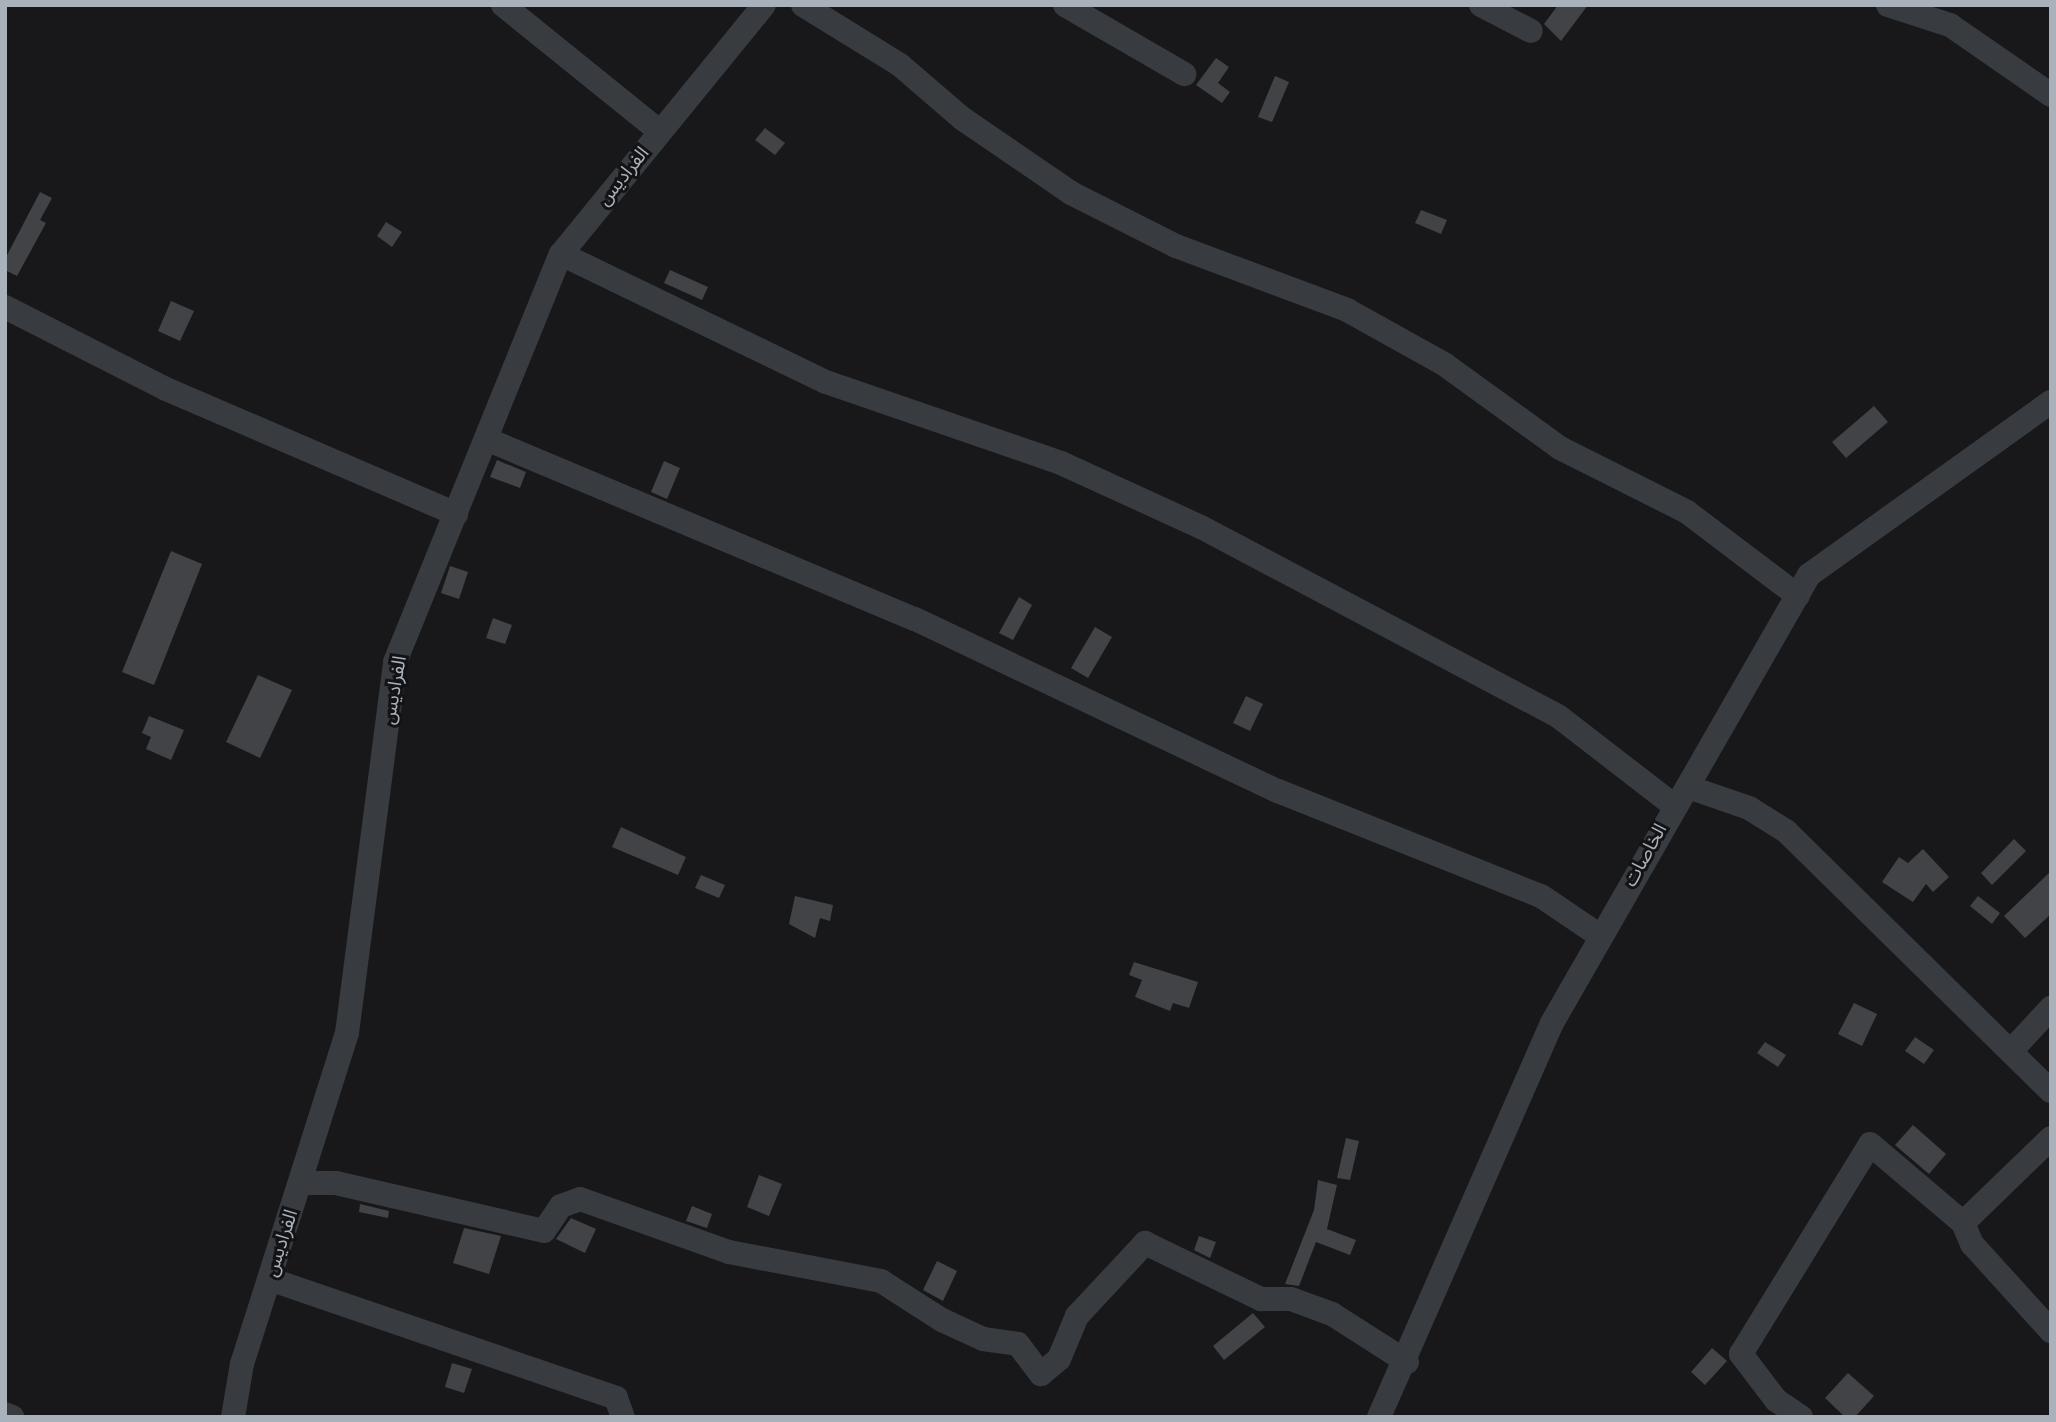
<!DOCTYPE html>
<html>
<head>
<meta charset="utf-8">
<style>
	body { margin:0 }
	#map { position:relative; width:2056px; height:1422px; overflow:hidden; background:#18181a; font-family:"Archivo Narrow","Noto Sans Arabic",sans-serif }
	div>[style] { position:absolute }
	.building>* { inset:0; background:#414347 }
	.minor>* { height:24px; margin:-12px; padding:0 12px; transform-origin:12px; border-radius:12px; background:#383b3f }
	span { translate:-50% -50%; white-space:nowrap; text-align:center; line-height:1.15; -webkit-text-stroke:6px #131315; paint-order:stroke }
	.street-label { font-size:19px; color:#a9b1bb }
	.frame { position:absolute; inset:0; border:7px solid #a9b1bb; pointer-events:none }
</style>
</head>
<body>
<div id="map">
	<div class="building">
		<div style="clip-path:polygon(1558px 5px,1588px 5px,1561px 41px,1544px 24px)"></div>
		<div style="clip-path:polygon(1216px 58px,1229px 67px,1218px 83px,1230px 92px,1222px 103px,1196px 85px)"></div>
		<div style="clip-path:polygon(1275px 76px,1289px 82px,1272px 122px,1258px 117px)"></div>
		<div style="clip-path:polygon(765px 128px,785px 143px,775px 155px,755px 140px)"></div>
		<div style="clip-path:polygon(40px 192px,52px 198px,40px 220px,46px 223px,17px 276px,5px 270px,5px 259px)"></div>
		<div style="clip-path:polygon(1421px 210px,1447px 220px,1441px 234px,1415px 223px)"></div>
		<div style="clip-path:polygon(386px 222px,402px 232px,392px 247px,377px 236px)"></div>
		<div style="clip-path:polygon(670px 270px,708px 287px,702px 300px,664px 283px)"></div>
		<div style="clip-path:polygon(171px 301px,194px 311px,180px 341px,158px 331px)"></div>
		<div style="clip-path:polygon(1874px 406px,1888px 422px,1846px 458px,1832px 442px)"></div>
		<div style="clip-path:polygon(497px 460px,526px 472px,520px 488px,490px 477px)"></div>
		<div style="clip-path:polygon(664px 461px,680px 468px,667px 499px,651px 492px)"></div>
		<div style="clip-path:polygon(171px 551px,202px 564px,154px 685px,122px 672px)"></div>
		<div style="clip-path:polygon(450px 566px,468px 572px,459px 599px,441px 593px)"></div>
		<div style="clip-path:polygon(1019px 597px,1032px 605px,1013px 640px,999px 633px)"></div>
		<div style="clip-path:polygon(493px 618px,512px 625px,505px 644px,486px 638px)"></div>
		<div style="clip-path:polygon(1095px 627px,1112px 637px,1088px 678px,1071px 668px)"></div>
		<div style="clip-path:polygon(258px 675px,292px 690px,260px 758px,226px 742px)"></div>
		<div style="clip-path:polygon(1246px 696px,1263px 704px,1250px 731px,1233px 723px)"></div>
		<div style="clip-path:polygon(149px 716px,184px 730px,171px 760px,146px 749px,151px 737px,142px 733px)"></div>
		<div style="clip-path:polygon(621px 827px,686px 857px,678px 875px,612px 847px)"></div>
		<div style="clip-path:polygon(2014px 839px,2026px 851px,1992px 885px,1981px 873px)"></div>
		<div style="clip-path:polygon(1923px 849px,1949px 877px,1933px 892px,1926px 884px,1913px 902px,1882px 882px,1899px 857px,1908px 863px)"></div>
		<div style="clip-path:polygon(2051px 871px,2051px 914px,2025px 938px,2004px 916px)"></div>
		<div style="clip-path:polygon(701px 875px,725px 885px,719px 898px,695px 888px)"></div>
		<div style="clip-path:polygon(795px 896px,833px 905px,830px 921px,820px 918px,815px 938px,789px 924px)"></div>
		<div style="clip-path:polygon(1978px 896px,2000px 913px,1992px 924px,1970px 906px)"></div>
		<div style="clip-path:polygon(1134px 962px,1198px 982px,1189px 1008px,1173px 1003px,1170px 1011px,1135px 997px,1142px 980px,1129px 975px)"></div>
		<div style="clip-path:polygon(1854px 1003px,1877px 1014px,1862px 1046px,1838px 1034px)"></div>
		<div style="clip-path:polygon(1915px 1037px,1934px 1050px,1924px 1064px,1905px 1051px)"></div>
		<div style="clip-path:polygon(1765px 1042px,1786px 1055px,1778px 1067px,1757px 1053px)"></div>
		<div style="clip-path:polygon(1913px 1125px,1946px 1154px,1929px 1174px,1895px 1145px)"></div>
		<div style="clip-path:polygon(1346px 1138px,1359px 1141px,1350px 1180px,1337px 1178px)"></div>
		<div style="clip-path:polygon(759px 1175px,782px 1184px,769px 1216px,747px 1207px)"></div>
		<div style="clip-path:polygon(1318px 1180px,1337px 1185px,1327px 1229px,1356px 1240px,1350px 1255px,1316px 1242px,1299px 1286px,1285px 1284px,1314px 1210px)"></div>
		<div style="clip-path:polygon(360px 1204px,389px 1211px,388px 1218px,359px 1212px)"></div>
		<div style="clip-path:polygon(692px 1206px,712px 1214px,707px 1228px,686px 1221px)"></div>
		<div style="clip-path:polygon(571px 1218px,596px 1229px,585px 1253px,556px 1239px)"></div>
		<div style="clip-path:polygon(464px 1228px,501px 1236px,489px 1274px,453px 1263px)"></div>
		<div style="clip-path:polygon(1199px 1236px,1216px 1242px,1210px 1258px,1194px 1250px)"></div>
		<div style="clip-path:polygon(937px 1261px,957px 1271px,943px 1301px,923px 1290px)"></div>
		<div style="clip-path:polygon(1253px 1313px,1265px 1327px,1224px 1360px,1213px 1346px)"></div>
		<div style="clip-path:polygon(1712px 1348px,1727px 1361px,1705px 1385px,1691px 1372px)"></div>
		<div style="clip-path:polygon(452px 1363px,472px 1369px,464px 1393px,445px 1387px)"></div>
		<div style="clip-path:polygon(1848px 1373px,1874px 1396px,1855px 1417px,1845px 1417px,1825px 1398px)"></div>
	</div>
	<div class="minor">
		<div style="left:503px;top:5px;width:201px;rotate:38.9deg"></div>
		<div style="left:803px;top:5px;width:114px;rotate:31.7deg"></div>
		<div style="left:900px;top:65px;width:83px;rotate:40.6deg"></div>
		<div style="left:963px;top:119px;width:131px;rotate:34.4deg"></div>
		<div style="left:1071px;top:193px;width:118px;rotate:26.8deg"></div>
		<div style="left:1176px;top:246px;width:183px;rotate:20.5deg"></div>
		<div style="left:1347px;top:310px;width:111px;rotate:29.1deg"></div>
		<div style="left:1444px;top:364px;width:143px;rotate:35.9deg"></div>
		<div style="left:1560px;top:448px;width:142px;rotate:26.7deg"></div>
		<div style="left:1687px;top:512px;width:139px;rotate:37.1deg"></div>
		<div style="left:1065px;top:5px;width:138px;rotate:30.1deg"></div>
		<div style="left:1481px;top:5px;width:56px;rotate:27.5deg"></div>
		<div style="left:1888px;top:5px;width:65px;rotate:17.9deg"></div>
		<div style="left:1950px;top:25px;width:123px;rotate:34.7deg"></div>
		<div style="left:561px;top:254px;width:294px;rotate:25.8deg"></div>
		<div style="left:826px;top:382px;width:249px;rotate:19deg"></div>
		<div style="left:1061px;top:463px;width:154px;rotate:24.6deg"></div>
		<div style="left:1201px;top:527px;width:404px;rotate:27.9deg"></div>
		<div style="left:1558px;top:716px;width:144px;rotate:37.7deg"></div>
		<div style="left:5px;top:307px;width:181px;rotate:27deg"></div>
		<div style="left:166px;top:389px;width:316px;rotate:23.3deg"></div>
		<div style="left:486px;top:439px;width:465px;rotate:22.8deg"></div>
		<div style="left:915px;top:619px;width:402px;rotate:25.4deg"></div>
		<div style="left:1278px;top:791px;width:283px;rotate:21.8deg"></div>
		<div style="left:1541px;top:896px;width:71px;rotate:34.1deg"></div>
		<div style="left:1688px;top:787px;width:65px;rotate:19deg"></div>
		<div style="left:1749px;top:808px;width:44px;rotate:31.9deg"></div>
		<div style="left:1786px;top:831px;width:371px;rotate:44.5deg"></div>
		<div style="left:2011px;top:1051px;width:59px;rotate:-47.1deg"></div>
		<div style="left:300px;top:1183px;width:36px"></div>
		<div style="left:336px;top:1183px;width:213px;rotate:13deg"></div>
		<div style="left:544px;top:1231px;width:30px;rotate:-56deg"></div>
		<div style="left:561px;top:1206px;width:20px;rotate:-20deg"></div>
		<div style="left:580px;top:1199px;width:158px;rotate:19.6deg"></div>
		<div style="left:729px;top:1252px;width:155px;rotate:10.8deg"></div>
		<div style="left:881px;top:1281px;width:72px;rotate:32.6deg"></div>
		<div style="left:942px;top:1320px;width:45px;rotate:24.9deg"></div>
		<div style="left:983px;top:1339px;width:35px;rotate:8deg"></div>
		<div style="left:1018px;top:1344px;width:38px;rotate:53deg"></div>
		<div style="left:1041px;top:1374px;width:23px;rotate:-40deg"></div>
		<div style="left:1059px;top:1359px;width:47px;rotate:-67.3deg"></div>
		<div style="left:1077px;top:1316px;width:100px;rotate:-47deg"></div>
		<div style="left:1145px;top:1243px;width:129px;rotate:25.8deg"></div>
		<div style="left:1261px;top:1299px;width:30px"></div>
		<div style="left:1291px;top:1299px;width:44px;rotate:20.1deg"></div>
		<div style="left:1332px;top:1314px;width:89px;rotate:32.6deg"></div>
		<div style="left:1963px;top:1223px;width:23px;rotate:67deg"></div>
		<div style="left:1972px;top:1244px;width:118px;rotate:47.8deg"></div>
		<div style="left:269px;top:1279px;width:367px;rotate:18.9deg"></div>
		<div style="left:616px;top:1398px;width:20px;rotate:70deg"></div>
		<div style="left:5px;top:1414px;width:8px;rotate:23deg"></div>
		<div style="left:233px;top:1417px;width:54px;rotate:-80.4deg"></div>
		<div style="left:242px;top:1364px;width:347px;rotate:-72.4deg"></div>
		<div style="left:347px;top:1033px;width:374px;rotate:-82.6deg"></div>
		<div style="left:395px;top:662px;width:440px;rotate:-67.9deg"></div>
		<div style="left:561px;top:254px;width:321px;rotate:-50.8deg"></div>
		<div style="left:1379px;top:1417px;width:430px;rotate:-66.3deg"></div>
		<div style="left:1552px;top:1023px;width:516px;rotate:-60.16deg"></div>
		<div style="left:1809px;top:575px;width:297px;rotate:-35.6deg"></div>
		<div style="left:1801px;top:1417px;width:30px;rotate:-146deg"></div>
		<div style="left:1776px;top:1400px;width:58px;rotate:-127.3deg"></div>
		<div style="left:1741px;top:1354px;width:246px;rotate:-58.4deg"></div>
		<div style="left:1870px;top:1144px;width:122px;rotate:40.3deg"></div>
		<div style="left:1963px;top:1223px;width:122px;rotate:-44deg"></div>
	</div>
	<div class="street-label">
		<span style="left:623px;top:176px;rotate:-51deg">الفراديس</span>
		<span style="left:394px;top:690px;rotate:-80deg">الفراديس</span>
		<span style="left:1645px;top:855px;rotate:-61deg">الخاصات</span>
		<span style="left:281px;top:1243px;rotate:-72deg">الفراديس</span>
	</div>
	<div class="frame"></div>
</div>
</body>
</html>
